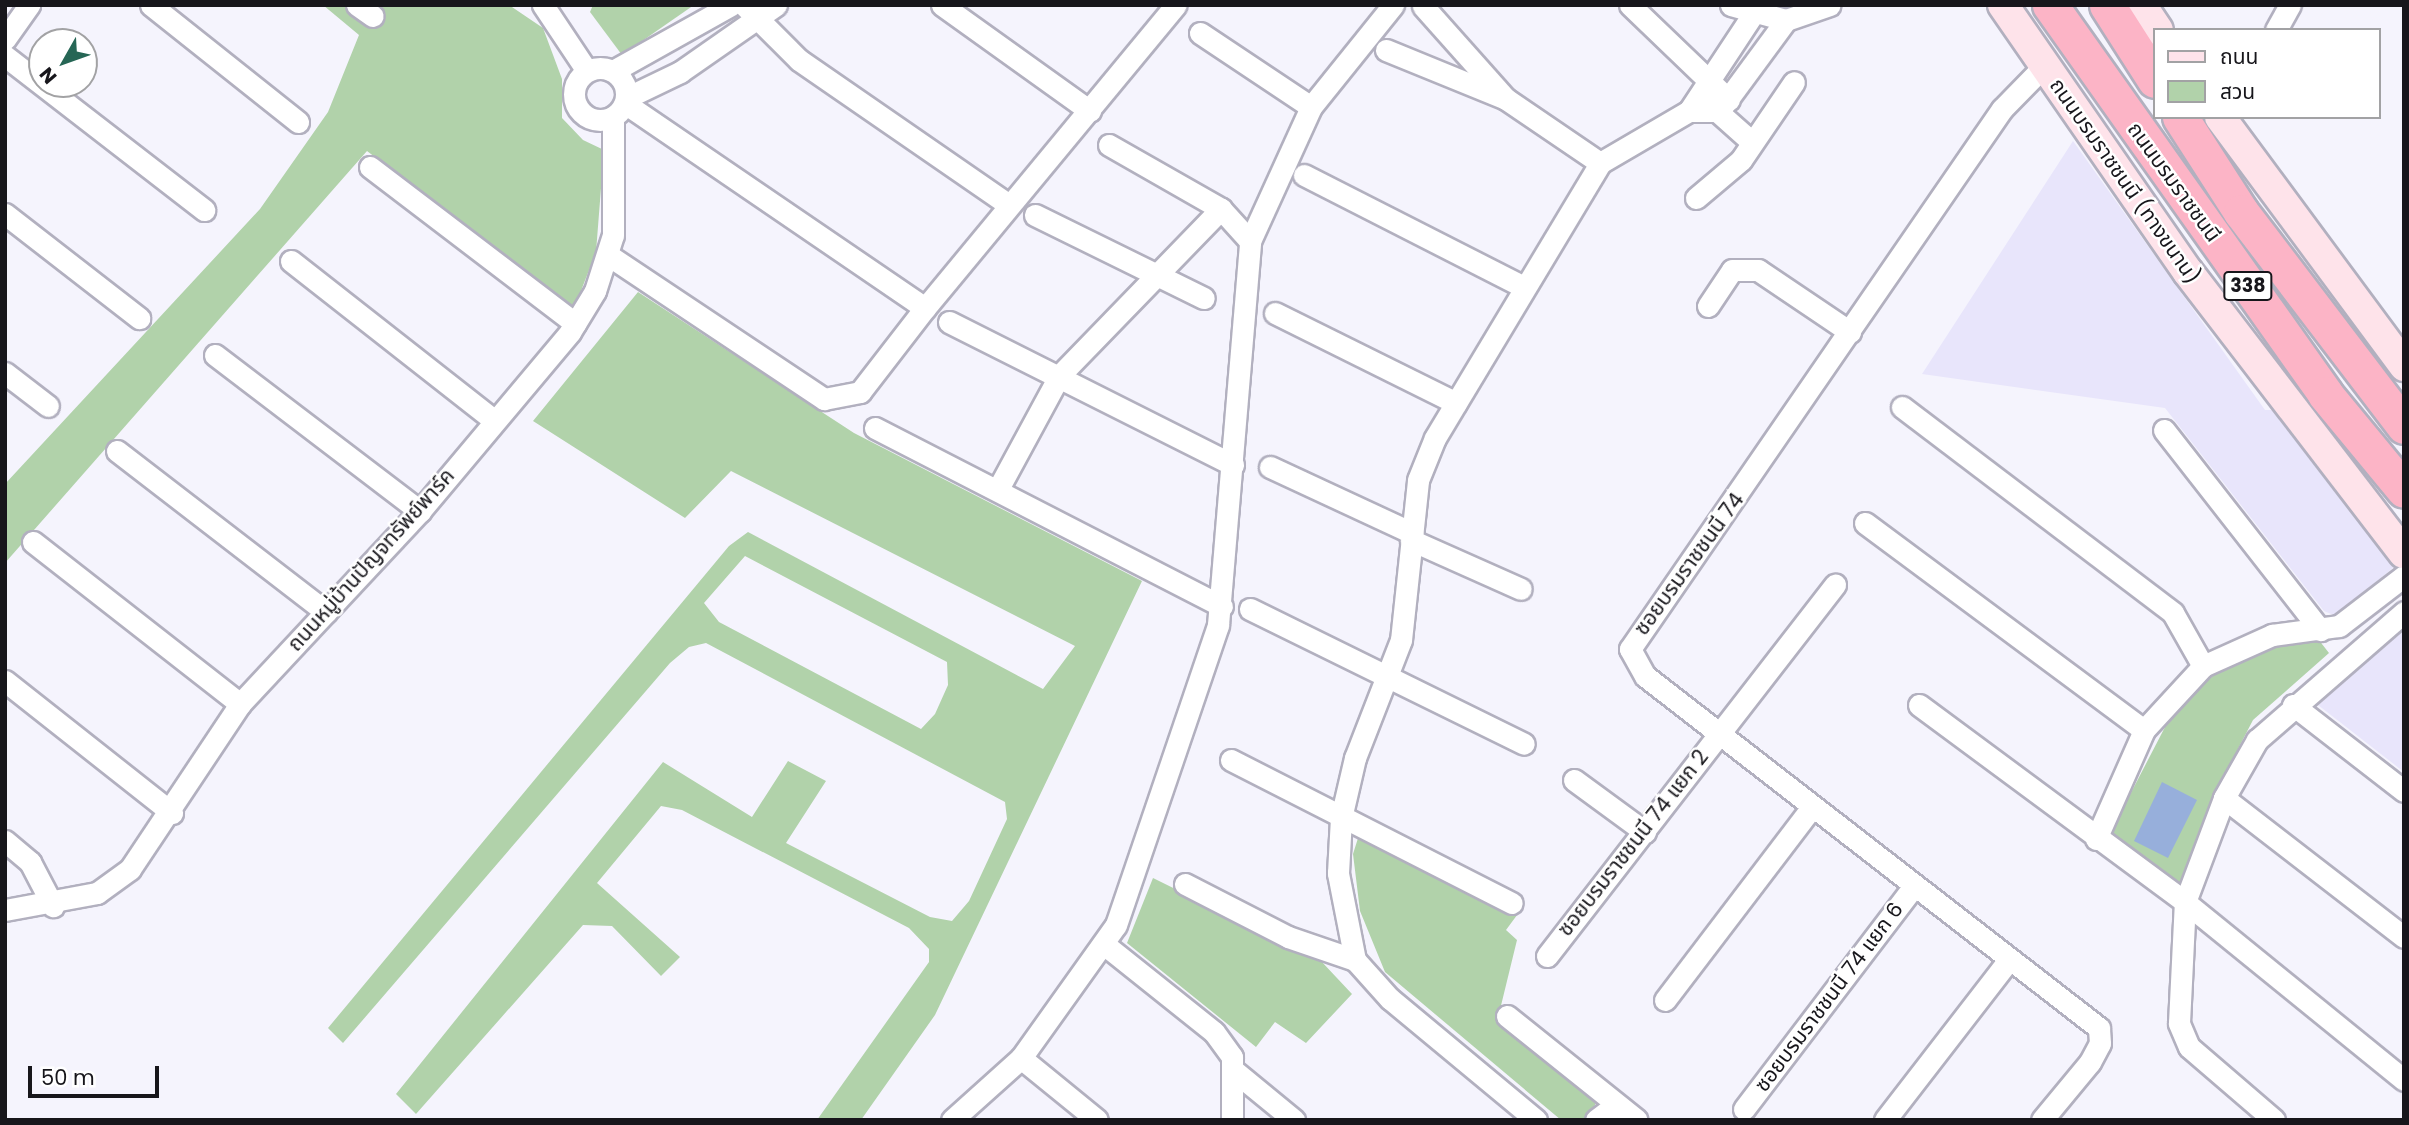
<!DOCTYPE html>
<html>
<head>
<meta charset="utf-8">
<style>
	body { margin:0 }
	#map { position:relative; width:2409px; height:1125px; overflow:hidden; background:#f5f4fd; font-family:Poppins,"Noto Sans Thai",sans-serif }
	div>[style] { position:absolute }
	.built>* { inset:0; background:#e8e5fb }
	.green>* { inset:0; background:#b1d2aa }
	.water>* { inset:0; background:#97afdb }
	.roads { filter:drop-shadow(2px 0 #b2b0bf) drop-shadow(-2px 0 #b2b0bf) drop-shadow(0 2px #b2b0bf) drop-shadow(0 -2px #b2b0bf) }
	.minor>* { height:21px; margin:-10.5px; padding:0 10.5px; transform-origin:10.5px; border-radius:10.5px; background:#fff }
	.minor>.ring { margin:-10.5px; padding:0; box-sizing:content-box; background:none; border:21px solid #fff; border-radius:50% }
	.secondary>* { height:30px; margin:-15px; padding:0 15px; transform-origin:15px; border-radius:15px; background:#fee3ea }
	.trunk>* { height:35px; margin:-17.5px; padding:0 17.5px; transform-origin:17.5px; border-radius:17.5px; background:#fcb4c6 }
	span { translate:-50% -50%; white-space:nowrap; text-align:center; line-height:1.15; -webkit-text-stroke:5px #fff; paint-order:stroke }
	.shield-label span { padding:2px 5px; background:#fff; border:2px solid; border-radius:5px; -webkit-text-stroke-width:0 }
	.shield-label { font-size:19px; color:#17161b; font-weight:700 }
	.street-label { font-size:21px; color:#17161b }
	.frame { position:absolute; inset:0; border:7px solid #17161b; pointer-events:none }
	.legend { position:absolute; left:2153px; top:28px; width:228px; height:91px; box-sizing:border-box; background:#fff; border:2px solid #a2a2a4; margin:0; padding:9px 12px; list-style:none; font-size:21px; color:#17161b }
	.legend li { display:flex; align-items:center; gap:14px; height:35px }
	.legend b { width:35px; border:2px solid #a2a2a4 }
	.north { position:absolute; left:28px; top:28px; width:70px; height:70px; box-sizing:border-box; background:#fff; border:2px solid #a2a2a4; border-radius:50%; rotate:230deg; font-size:19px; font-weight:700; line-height:28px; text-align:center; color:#17161b }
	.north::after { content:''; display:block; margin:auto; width:24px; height:32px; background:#266655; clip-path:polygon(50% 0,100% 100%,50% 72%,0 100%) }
	.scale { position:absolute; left:28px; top:1066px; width:131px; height:32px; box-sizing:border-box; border:4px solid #17161b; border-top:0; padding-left:9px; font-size:21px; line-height:24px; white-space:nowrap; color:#17161b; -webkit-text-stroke:5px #fff; paint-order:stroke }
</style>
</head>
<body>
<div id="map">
	<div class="built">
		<div style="clip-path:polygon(2073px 141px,2265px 410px,2277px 410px,2401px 561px,2336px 616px,2324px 611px,2165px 408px,1922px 374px)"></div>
		<div style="clip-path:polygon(2404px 627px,2404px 772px,2318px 705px,2320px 692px)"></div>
	</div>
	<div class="green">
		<div style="clip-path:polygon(323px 5px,509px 5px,543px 28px,562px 79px,562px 118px,583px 140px,604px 150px,596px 252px,574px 309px,367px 151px,5px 563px,5px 484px,260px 209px,328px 112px,359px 35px)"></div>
		<div style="clip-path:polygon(593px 5px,694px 5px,622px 55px,590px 12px)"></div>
		<div style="clip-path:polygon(evenodd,638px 292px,854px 433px,1142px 581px,935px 1015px,861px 1120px,817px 1120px,929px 962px,929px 949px,909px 928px,682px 810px,661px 806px,597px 883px,680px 957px,661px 976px,612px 926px,583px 925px,416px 1114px,396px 1094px,663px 762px,752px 817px,788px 761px,826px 781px,786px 843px,930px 917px,952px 921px,969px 901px,1007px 819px,1005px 802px,706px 643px,689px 647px,670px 663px,343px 1043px,328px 1028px,729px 546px,748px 532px,1043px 689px,1075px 646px,731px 471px,685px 518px,533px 421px,638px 292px,745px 556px,947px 662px,948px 685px,935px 714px,921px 729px,719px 622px,704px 603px,745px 556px)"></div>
		<div style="clip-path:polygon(2311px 630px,2329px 653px,2253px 720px,2213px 797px,2184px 888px,2127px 854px,2109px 835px,2177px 704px,2231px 662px)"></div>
		<div style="clip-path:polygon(1359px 835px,1523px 907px,1506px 930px,1517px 940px,1497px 1022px,1597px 1098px,1593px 1111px,1582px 1120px,1561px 1120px,1385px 972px,1360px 911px,1353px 854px)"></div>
		<div style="clip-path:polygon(1153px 878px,1321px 961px,1352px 994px,1306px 1043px,1275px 1022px,1256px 1047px,1127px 943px)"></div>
	</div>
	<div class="water">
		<div style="clip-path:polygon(2162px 782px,2197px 800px,2168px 858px,2134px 841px)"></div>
	</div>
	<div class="roads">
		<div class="minor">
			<div style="left:151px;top:5px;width:188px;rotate:38.5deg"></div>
			<div style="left:357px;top:5px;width:19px;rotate:35deg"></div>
			<div style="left:543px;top:5px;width:79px;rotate:56.3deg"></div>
			<div style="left:744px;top:5px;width:78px;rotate:45deg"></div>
			<div style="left:799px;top:60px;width:255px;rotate:34.6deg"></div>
			<div style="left:942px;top:5px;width:182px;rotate:35.6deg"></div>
			<div style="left:1630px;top:5px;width:137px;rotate:43.8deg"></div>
			<div style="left:1731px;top:5px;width:57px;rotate:15.3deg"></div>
			<div style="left:1786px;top:20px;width:46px;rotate:-18.8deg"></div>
			<div style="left:1423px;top:6px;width:123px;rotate:48.3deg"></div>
			<div style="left:2276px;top:30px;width:29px;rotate:-61deg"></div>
			<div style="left:1200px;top:33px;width:133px;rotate:33.7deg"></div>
			<div style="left:5px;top:39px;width:42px;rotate:-54.8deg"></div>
			<div style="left:1386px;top:50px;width:130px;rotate:22.2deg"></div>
			<div style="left:1506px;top:99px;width:114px;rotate:34.2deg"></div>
			<div style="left:5px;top:56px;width:252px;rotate:37.7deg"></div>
			<div class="ring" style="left:574px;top:68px;width:31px;height:31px"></div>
			<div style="left:613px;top:71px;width:135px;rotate:-29.2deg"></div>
			<div style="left:626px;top:98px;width:60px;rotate:-25.7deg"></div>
			<div style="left:680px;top:72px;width:117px;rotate:-34.9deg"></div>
			<div style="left:1709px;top:104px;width:57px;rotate:41.5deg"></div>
			<div style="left:1689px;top:111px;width:116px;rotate:-56.6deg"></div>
			<div style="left:1753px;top:14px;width:16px;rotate:-35deg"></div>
			<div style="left:1109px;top:145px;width:129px;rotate:29.7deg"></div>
			<div style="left:1221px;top:209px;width:43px;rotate:47.8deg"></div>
			<div style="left:370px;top:167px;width:258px;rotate:37.3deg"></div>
			<div style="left:1304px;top:175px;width:247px;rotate:27deg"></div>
			<div style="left:1696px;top:198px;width:59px;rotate:-40.2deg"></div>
			<div style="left:1741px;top:160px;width:94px;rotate:-55.8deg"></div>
			<div style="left:5px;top:214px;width:170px;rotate:37.8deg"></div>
			<div style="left:1035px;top:215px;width:188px;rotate:26.2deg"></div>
			<div style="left:608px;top:255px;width:260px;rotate:33.7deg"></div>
			<div style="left:824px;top:399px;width:37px;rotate:-11deg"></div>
			<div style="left:860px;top:392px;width:106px;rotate:-52.3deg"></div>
			<div style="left:925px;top:308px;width:363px;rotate:-145.7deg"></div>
			<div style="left:291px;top:261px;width:258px;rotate:38.1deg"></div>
			<div style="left:1708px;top:306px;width:43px;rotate:-56.3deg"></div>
			<div style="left:1732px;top:270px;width:26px"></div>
			<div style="left:1758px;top:270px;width:111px;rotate:34deg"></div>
			<div style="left:925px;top:308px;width:393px;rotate:-50.4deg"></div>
			<div style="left:1275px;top:313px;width:202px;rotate:26.4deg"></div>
			<div style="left:949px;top:322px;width:318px;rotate:26.7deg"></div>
			<div style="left:215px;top:355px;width:258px;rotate:37.3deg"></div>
			<div style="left:5px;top:373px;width:54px;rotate:37.5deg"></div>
			<div style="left:1902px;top:407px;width:340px;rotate:37.2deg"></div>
			<div style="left:2173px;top:613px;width:61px;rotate:60.5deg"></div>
			<div style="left:875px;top:428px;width:390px;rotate:27.2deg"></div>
			<div style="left:2164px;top:430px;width:254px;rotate:52deg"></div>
			<div style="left:117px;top:451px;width:264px;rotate:37.6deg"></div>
			<div style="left:1270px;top:467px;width:157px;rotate:24.9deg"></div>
			<div style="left:998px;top:489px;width:128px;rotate:-61.6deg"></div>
			<div style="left:1059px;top:376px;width:233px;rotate:-45.9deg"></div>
			<div style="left:1865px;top:523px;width:347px;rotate:36.6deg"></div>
			<div style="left:1411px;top:540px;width:120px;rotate:24deg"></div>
			<div style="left:33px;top:542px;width:263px;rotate:38deg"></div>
			<div style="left:1250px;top:609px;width:305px;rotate:26.2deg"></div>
			<div style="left:5px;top:681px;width:213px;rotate:38.3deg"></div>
			<div style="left:1919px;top:705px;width:331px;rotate:36.5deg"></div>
			<div style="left:2185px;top:902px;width:282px;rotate:39.1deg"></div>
			<div style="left:2293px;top:705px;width:140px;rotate:37.8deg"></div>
			<div style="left:1231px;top:760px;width:315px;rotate:27deg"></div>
			<div style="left:1574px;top:780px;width:88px;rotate:36.2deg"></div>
			<div style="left:2224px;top:798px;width:227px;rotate:37.7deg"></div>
			<div style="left:2096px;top:839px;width:119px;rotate:-66.2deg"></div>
			<div style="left:2144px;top:730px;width:87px;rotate:-47.3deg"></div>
			<div style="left:2203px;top:666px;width:76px;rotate:-24.2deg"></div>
			<div style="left:2272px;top:635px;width:68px;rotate:-7.7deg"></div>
			<div style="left:2339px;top:626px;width:82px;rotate:-37.6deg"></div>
			<div style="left:5px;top:841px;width:33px;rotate:40deg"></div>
			<div style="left:30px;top:862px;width:50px;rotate:62.4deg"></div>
			<div style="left:1185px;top:884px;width:116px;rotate:27.2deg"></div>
			<div style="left:1288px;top:937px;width:71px;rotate:18.9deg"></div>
			<div style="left:5px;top:910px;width:94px;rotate:-10.5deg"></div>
			<div style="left:97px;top:893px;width:41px;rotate:-36deg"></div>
			<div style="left:130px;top:869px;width:198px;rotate:-56.3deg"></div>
			<div style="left:240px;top:704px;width:264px;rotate:-47deg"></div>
			<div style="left:420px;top:511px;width:234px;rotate:-50deg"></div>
			<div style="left:570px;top:332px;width:48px;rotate:-58.6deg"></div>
			<div style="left:595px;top:291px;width:59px;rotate:-72.2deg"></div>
			<div style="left:613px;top:235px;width:118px;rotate:-90deg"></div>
			<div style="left:1105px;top:945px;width:139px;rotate:38.6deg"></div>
			<div style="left:1214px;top:1032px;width:31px;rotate:54deg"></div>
			<div style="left:1232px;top:1057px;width:63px;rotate:90deg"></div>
			<div style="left:1547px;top:956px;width:470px;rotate:-52.2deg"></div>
			<div style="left:1665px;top:1000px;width:243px;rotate:-52.7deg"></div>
			<div style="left:1507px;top:1016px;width:166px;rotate:38.7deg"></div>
			<div style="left:1021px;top:1058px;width:98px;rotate:39.2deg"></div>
			<div style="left:1233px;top:1070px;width:79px;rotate:39.3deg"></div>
			<div style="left:1744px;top:1109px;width:280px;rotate:-52.7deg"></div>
			<div style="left:952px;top:1120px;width:93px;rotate:-41.9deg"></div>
			<div style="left:1021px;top:1058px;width:163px;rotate:-54.5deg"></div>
			<div style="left:1116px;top:925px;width:317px;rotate:-71.2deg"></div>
			<div style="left:1218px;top:625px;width:385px;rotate:-85.2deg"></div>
			<div style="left:1250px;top:241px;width:147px;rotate:-65.5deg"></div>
			<div style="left:1311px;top:107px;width:131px;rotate:-51.2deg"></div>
			<div style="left:1536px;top:1120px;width:190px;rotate:-140.3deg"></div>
			<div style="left:1390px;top:999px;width:52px;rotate:-131.9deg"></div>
			<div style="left:1355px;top:960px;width:89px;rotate:-101.1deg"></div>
			<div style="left:1338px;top:873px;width:55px;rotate:-86.9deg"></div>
			<div style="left:1341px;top:818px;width:62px;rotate:-76.9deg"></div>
			<div style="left:1355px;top:758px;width:127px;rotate:-68.7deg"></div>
			<div style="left:1401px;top:640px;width:161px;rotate:-83.9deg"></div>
			<div style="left:1418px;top:480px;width:45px;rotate:-68deg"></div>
			<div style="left:1435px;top:438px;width:321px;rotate:-59deg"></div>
			<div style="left:1600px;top:163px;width:103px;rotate:-30.3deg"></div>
			<div style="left:1689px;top:111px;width:30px"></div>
			<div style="left:1719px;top:111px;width:113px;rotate:-53.6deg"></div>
			<div style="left:1596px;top:1120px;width:25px;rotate:-37deg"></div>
			<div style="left:1885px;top:1120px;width:201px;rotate:-52.3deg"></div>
			<div style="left:2042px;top:1120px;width:75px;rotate:-50.4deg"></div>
			<div style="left:2090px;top:1062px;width:21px;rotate:-62deg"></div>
			<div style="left:2100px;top:1043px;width:15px;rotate:-94deg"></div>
			<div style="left:2099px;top:1028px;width:574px;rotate:-142.21deg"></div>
			<div style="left:1645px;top:676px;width:31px;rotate:-119deg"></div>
			<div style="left:1630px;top:649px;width:656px;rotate:-55.44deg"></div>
			<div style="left:2002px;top:109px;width:60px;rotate:-45.7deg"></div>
			<div style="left:2274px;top:1120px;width:112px;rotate:-139.3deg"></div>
			<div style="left:2189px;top:1047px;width:26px;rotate:-113deg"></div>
			<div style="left:2179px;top:1023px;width:121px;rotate:-87.2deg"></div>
			<div style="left:2185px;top:902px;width:111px;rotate:-69.4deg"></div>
			<div style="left:2224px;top:798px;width:67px;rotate:-60.4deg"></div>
			<div style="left:2257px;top:740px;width:195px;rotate:-41deg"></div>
		</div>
		<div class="secondary">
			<div style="left:2003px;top:5px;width:325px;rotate:55.3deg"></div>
			<div style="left:2188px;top:272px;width:354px;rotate:52.5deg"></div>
			<div style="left:2141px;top:5px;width:30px;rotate:56deg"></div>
			<div style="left:2220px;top:117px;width:310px;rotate:53.5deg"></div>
		</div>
		<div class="trunk">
			<div style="left:2050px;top:5px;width:476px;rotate:54.7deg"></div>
			<div style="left:2325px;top:394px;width:124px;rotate:50.5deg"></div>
			<div style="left:2107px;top:5px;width:89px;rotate:57.4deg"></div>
			<div style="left:2180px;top:117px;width:113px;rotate:57.3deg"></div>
			<div style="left:2241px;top:212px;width:269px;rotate:52.7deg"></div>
		</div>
	</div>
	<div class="shield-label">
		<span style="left:2248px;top:286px">338</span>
	</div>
	<div class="street-label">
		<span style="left:2125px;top:181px;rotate:55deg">ถนนบรมราชชนนี (ทางขนาน)</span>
		<span style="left:2174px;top:182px;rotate:54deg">ถนนบรมราชชนนี</span>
		<span style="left:371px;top:560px;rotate:-48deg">ถนนหมู่บ้านปัญจทรัพย์พาร์ค</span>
		<span style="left:1689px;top:564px;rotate:-54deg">ซอยบรมราชชนนี 74</span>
		<span style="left:1633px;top:843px;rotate:-52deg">ซอยบรมราชชนนี 74 แยก 2</span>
		<span style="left:1829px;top:997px;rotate:-53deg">ซอยบรมราชชนนี 74 แยก 6</span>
	</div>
	<div class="frame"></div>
	<ul class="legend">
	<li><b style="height:9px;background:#fee3ea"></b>ถนน</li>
	<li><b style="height:19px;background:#b1d2aa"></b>สวน</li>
	</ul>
	<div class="north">N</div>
	<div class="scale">50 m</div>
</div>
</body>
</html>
